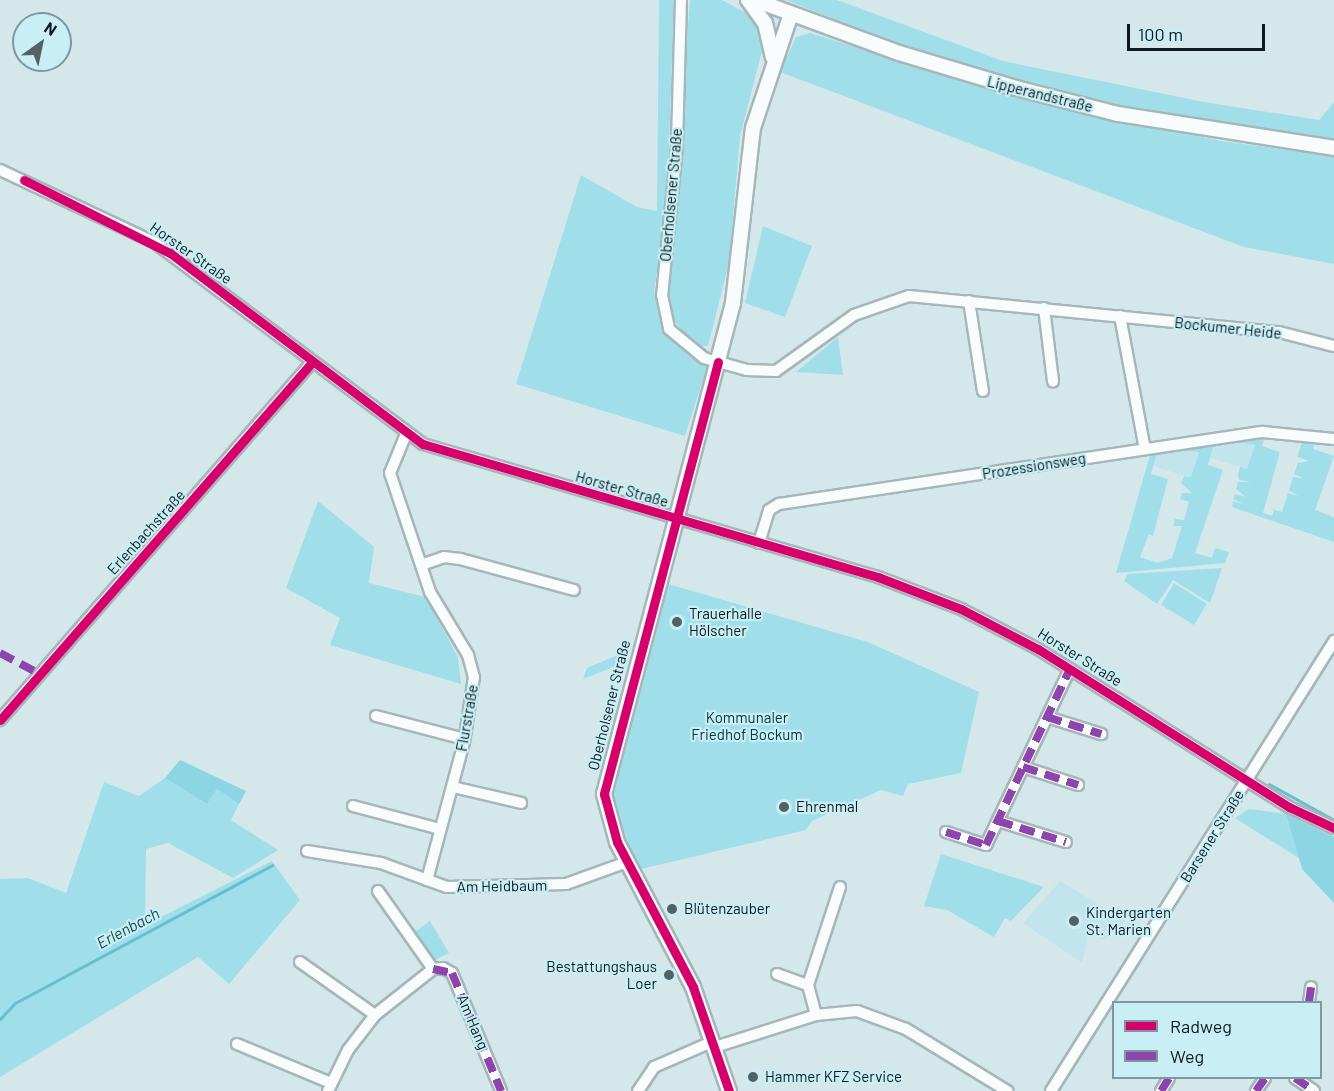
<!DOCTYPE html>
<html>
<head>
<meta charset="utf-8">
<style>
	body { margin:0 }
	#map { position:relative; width:1334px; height:1091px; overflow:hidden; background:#d4e8ec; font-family:Barlow,sans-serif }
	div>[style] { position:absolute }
	.built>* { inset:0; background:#c2e5ed }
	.green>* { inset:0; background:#a0dfea }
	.forest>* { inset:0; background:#8cd5e2 }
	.stream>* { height:3px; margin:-1.5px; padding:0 1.5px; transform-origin:1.5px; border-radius:1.5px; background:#66bfcf }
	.roads { filter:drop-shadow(2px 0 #a6b6b9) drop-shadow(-2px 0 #a6b6b9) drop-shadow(0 2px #a6b6b9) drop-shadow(0 -2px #a6b6b9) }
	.minor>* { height:10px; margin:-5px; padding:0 5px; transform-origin:5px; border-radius:5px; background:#f9fcfc }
	.major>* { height:14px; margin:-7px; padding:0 7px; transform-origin:7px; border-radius:7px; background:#f9fcfc }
	.quiet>* { height:8px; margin-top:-4px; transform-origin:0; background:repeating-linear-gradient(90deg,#8e44ad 0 15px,transparent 0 23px) }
	.cycleway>* { height:9px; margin:-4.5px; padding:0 4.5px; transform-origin:4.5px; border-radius:4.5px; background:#d6006c }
	.dots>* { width:16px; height:16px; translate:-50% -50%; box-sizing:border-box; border:3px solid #c9eef6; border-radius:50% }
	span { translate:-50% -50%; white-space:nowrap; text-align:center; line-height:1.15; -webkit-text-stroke:4.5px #c9eef6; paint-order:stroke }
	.street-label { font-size:15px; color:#0c1a1d }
	.poi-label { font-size:15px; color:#0c1a1d }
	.left { translate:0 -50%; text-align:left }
	.right { translate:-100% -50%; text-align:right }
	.park-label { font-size:15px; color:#00363e }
	.water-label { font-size:16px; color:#184b53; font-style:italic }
	.legend { position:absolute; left:1112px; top:1001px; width:210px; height:78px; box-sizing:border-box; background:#c9eef6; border:2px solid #7d999f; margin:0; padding:8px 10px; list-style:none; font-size:18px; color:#0c1a1d }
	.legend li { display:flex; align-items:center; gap:12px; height:30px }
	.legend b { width:30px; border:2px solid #7d999f }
	.north { position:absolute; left:12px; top:12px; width:60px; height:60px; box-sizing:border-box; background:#c9eef6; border:2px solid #7d999f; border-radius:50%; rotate:33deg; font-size:16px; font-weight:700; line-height:24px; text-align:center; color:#0c1a1d }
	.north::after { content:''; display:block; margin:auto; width:21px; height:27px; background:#526265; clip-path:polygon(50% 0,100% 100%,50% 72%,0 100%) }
	.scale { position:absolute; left:1127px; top:24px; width:138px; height:27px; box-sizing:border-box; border:3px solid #0c1a1d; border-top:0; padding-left:8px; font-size:18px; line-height:21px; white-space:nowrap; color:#0c1a1d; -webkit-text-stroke:4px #c9eef6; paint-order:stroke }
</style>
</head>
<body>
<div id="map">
	<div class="built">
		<div style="clip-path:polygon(1246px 442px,1255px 445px,1247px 469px,1210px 458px,1213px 447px)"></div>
		<div style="clip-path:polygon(1179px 450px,1199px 451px,1191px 478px,1153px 466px,1155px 456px)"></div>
		<div style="clip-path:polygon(1060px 881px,1125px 920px,1118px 931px,1102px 940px,1089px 933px,1082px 963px,1023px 923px)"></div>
	</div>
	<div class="green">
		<div style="clip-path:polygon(659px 0,674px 0,667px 210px,654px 291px,665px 332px,707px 367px,685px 436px,516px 384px,581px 175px,637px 207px,657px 211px)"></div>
		<div style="clip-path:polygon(690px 0,722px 0,750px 15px,765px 40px,740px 136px,729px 263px,708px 346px,697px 346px,685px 335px,667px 310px)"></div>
		<div style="clip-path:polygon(786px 0,837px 0,1003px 61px,1204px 102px,1319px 120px,1334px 102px,1334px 142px,1169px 117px,1025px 83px,927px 55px)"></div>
		<div style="clip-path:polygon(810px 33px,1011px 95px,1221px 141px,1334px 156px,1334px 264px,1244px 247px,780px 72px,796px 37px)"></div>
		<div style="clip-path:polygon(763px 226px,812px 246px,785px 317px,745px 303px)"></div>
		<div style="clip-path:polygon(838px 337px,843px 375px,796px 372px)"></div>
		<div style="clip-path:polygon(1264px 439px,1262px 446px,1280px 452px,1263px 513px,1272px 516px,1274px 510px,1282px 512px,1288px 493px,1298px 496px,1289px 490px,1293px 477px,1303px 478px,1294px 474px,1298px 463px,1309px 461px,1297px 457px,1303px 439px,1315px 441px,1313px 449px,1334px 456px,1315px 510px,1334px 517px,1334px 542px,1232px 507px,1233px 501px,1244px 504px,1233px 499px,1235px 494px,1246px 497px,1236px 489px,1238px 482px,1251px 482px,1239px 480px,1238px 475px,1240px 467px,1247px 469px,1255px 445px,1237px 442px)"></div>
		<div style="clip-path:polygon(1229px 443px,1213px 447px,1208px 465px,1223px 470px,1195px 553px,1212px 558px,1215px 548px,1229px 552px,1225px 563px,1116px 573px,1150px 455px,1173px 451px,1156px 456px,1151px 474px,1168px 479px,1153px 536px,1149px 534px,1140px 557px,1158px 563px,1172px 558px,1182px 526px,1173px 526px,1175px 519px,1184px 520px,1189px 502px,1180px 499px,1182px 493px,1192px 493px,1181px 483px,1184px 476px,1191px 477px,1199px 452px,1179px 450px)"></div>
		<div style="clip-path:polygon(318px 501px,374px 547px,369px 583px,425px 597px,458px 657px,461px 684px,330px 645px,340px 618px,286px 588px)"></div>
		<div style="clip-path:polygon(1222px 568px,1210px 603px,1173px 580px,1157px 604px,1124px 581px,1128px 574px)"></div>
		<div style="clip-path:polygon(1174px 583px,1207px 604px,1194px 625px,1161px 605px)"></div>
		<div style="clip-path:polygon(668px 584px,868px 642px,979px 692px,961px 773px,908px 784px,903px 796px,881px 790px,812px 821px,806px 830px,641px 869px,619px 826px,613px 793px)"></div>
		<div style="clip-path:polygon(627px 651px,624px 663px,583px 679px,587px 668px)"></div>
		<div style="clip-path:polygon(165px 778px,207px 804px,217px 789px,239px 804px,231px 820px,278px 850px,233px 878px,168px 843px,146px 849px,145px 925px,272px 861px,300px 900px,229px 984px,198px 957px,0 1077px,0 879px,28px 878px,66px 893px,104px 782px,139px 796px)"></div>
		<div style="clip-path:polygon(1249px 809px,1286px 814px,1299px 858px,1235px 818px)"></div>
		<div style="clip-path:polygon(941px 854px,1044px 887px,1011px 921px,1005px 918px,994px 937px,947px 910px,924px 906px)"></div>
		<div style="clip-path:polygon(430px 921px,449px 953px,435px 960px,412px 934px)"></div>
	</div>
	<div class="forest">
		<div style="clip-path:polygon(180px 760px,246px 791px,239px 804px,217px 789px,207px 804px,165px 778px)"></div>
		<div style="clip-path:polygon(1286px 814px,1334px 837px,1334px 903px,1302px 869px)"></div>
	</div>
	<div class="stream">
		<div style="left:1269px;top:784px;width:74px;rotate:29deg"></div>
		<div style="left:0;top:1019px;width:22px;rotate:-47deg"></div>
		<div style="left:15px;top:1003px;width:292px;rotate:-28.2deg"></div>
	</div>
	<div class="roads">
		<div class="minor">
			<div style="left:681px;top:0;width:146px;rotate:91.6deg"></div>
			<div style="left:677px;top:146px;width:150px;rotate:95.7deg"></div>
			<div style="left:662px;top:295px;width:35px;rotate:78deg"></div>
			<div style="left:669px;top:329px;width:45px;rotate:39.6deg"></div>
			<div style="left:704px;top:358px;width:45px;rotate:15.6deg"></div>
			<div style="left:747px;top:370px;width:29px;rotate:2deg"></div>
			<div style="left:776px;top:371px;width:96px;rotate:-35.7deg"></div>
			<div style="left:854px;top:315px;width:58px;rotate:-19.1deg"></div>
			<div style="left:909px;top:296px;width:372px;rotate:5.6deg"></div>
			<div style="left:1279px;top:332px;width:57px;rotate:14.3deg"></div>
			<div style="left:0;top:170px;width:170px;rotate:25.1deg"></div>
			<div style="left:154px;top:242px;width:336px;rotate:36.9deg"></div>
			<div style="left:423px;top:444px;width:474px;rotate:16.3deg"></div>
			<div style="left:878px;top:577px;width:89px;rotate:21.1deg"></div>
			<div style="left:961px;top:609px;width:87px;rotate:27.5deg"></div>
			<div style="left:1038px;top:649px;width:297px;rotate:32.2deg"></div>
			<div style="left:1289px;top:807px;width:50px;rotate:25deg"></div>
			<div style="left:969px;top:301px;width:91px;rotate:81.2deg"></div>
			<div style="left:1044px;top:308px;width:74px;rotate:83deg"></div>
			<div style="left:1120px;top:316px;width:135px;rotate:79.4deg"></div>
			<div style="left:406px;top:434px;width:42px;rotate:112.3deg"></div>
			<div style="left:390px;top:473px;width:126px;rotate:71.4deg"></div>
			<div style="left:430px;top:592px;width:74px;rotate:58.9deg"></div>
			<div style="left:468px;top:655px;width:23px;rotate:75deg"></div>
			<div style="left:474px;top:677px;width:66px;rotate:98.7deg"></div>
			<div style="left:464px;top:742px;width:143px;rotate:105deg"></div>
			<div style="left:759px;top:543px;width:34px;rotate:-73deg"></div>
			<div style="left:769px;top:510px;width:12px;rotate:-31deg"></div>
			<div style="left:779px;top:504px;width:489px;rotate:-8.5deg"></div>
			<div style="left:1263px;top:432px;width:71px;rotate:5.6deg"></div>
			<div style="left:421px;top:565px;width:24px;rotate:-19deg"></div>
			<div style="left:444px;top:557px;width:16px;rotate:7deg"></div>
			<div style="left:460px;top:559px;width:118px;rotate:15.2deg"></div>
			<div style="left:376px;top:716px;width:91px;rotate:14.6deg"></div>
			<div style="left:1047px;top:717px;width:57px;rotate:17.5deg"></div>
			<div style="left:0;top:720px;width:475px;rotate:-48.9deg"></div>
			<div style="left:1023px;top:767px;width:58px;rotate:18.1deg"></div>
			<div style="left:453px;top:787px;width:70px;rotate:13.2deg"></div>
			<div style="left:353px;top:806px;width:90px;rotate:14.8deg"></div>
			<div style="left:998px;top:821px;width:71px;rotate:17.2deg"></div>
			<div style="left:946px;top:832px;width:42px;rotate:18deg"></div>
			<div style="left:986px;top:845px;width:195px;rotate:-64.5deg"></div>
			<div style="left:307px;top:851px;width:75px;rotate:9.2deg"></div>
			<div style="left:381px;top:863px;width:70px;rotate:20deg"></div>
			<div style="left:447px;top:887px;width:119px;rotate:-1.4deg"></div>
			<div style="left:566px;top:884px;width:65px;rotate:-19.8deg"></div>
			<div style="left:378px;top:891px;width:95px;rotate:54.8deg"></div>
			<div style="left:300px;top:962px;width:92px;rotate:35.2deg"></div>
			<div style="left:777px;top:974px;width:33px;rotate:20deg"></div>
			<div style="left:1309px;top:1002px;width:15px;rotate:-82deg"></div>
			<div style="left:816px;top:1015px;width:31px;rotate:-105deg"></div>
			<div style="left:808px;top:985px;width:103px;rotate:-71.9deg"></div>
			<div style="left:237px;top:1044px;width:102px;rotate:22.5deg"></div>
			<div style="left:715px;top:1047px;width:106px;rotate:-17.6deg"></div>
			<div style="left:816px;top:1015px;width:41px;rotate:-5.6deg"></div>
			<div style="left:857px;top:1011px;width:52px;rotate:20.2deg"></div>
			<div style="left:906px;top:1029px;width:119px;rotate:31.5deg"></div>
			<div style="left:1295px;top:1078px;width:23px;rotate:34deg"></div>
			<div style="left:328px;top:1091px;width:46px;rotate:-64deg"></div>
			<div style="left:348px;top:1050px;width:44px;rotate:-52.4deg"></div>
			<div style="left:375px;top:1015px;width:74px;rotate:-38.4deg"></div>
			<div style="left:433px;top:969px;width:10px;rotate:-6deg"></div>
			<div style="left:443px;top:968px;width:10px;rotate:29deg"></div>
			<div style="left:452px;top:973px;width:128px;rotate:67.4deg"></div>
			<div style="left:638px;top:1091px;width:29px;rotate:-56deg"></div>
			<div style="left:654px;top:1067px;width:65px;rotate:-23.4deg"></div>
			<div style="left:1051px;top:1091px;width:532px;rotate:-57.83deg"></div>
			<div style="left:1161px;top:1091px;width:15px;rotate:-58deg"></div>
			<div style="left:1256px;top:1091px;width:16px;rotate:-55deg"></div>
		</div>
		<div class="major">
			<div style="left:748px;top:0;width:29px;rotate:54deg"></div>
			<div style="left:765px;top:23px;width:35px;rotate:77deg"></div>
			<div style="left:755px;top:0;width:153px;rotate:20.2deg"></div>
			<div style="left:899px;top:53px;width:122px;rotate:16.7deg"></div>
			<div style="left:1016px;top:88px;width:105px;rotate:14.3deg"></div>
			<div style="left:1118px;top:114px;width:219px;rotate:8.9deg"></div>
			<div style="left:729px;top:1091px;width:110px;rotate:-109.1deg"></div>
			<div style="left:693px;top:987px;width:164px;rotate:-117.7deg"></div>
			<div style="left:617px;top:842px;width:50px;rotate:-105.2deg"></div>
			<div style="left:604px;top:794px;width:508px;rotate:-75.28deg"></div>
			<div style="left:733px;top:303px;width:176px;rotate:-83.5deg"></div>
			<div style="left:753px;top:128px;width:120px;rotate:-71.6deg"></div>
		</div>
	</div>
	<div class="quiet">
		<div style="left:0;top:653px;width:45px;rotate:27.7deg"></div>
		<div style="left:1047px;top:717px;width:57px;rotate:17.5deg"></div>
		<div style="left:1023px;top:767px;width:58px;rotate:18.1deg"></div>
		<div style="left:998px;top:821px;width:71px;rotate:17.2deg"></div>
		<div style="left:946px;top:832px;width:42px;rotate:18deg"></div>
		<div style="left:986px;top:845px;width:195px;rotate:-64.5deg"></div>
		<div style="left:433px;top:969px;width:19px;rotate:12deg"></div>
		<div style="left:452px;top:973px;width:128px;rotate:67.4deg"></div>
		<div style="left:1309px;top:1002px;width:15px;rotate:-82deg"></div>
		<div style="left:1295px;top:1078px;width:23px;rotate:34deg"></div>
		<div style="left:1161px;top:1091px;width:15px;rotate:-58deg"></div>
		<div style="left:1256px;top:1091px;width:16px;rotate:-55deg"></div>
	</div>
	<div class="cycleway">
		<div style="left:24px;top:180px;width:163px;rotate:26.6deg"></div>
		<div style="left:170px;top:253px;width:317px;rotate:37.1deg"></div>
		<div style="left:423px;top:444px;width:474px;rotate:16.3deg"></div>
		<div style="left:878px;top:577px;width:89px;rotate:21.1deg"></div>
		<div style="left:961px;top:609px;width:87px;rotate:27.5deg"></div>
		<div style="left:1038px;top:649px;width:297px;rotate:32.2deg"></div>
		<div style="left:1289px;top:807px;width:50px;rotate:25deg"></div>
		<div style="left:718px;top:362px;width:447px;rotate:104.8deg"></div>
		<div style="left:604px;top:794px;width:50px;rotate:74.8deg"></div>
		<div style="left:617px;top:842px;width:164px;rotate:62.3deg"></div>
		<div style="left:693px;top:987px;width:110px;rotate:70.9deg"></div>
		<div style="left:0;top:720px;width:475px;rotate:-48.9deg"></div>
	</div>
	<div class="dots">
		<div style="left:677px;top:622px;background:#526265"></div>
		<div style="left:784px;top:807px;background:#526265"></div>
		<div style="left:672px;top:909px;background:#526265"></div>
		<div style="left:1074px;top:921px;background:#526265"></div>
		<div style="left:669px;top:975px;background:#526265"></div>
		<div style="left:753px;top:1077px;background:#526265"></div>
	</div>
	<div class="street-label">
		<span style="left:1040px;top:94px;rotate:14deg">Lipperandstraße</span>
		<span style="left:671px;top:195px;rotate:-85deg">Oberholsener Straße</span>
		<span style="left:191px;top:253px;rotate:35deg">Horster Straße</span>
		<span style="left:1228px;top:328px;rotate:6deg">Bockumer Heide</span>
		<span style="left:1034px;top:466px;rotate:-9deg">Prozessionsweg</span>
		<span style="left:622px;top:489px;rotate:16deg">Horster Straße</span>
		<span style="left:146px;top:532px;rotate:-48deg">Erlenbachstraße</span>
		<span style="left:1080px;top:657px;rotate:32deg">Horster Straße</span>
		<span style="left:609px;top:705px;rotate:-76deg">Oberholsener Straße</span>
		<span style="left:467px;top:718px;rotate:-80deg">Flurstraße</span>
		<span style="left:1212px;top:836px;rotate:-58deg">Barsener Straße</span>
		<span style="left:502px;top:886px;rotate:-1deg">Am Heidbaum</span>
		<span style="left:473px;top:1022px;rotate:67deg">Am Hang</span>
	</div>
	<div class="poi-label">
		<span class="left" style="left:689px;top:622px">Trauerhalle<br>Hölscher</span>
		<span class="left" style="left:796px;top:807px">Ehrenmal</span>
		<span class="left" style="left:684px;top:909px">Blütenzauber</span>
		<span class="left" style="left:1086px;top:921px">Kindergarten<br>St. Marien</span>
		<span class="right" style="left:657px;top:975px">Bestattungshaus<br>Loer</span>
		<span class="left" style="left:765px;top:1077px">Hammer KFZ Service</span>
	</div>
	<div class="park-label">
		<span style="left:747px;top:726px">Kommunaler<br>Friedhof Bockum</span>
	</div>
	<div class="water-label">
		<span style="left:128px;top:928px;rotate:-28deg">Erlenbach</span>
	</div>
	<ul class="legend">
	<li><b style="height:8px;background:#d6006c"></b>Radweg</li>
	<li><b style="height:8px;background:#8e44ad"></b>Weg</li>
	</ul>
	<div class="north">N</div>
	<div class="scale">100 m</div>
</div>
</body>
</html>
